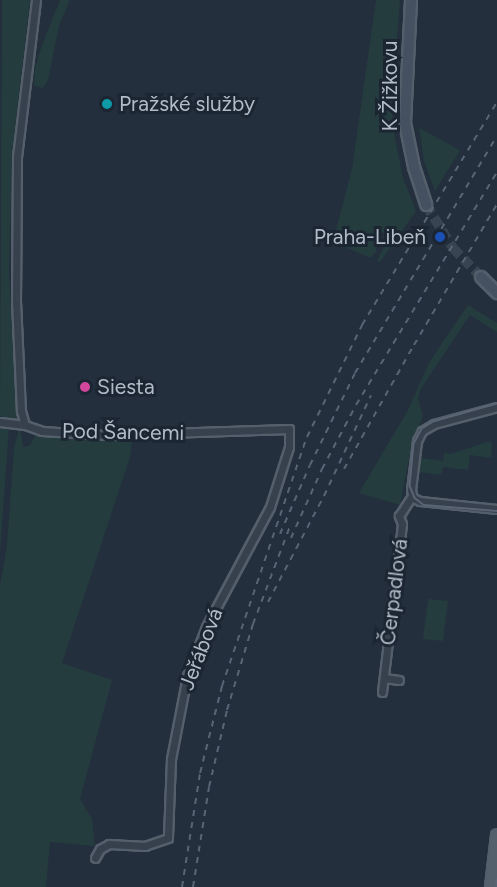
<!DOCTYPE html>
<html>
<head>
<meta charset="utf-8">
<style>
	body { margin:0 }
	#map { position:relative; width:497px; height:887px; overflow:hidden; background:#232f3d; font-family:Figtree,sans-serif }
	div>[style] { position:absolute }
	.green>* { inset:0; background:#253c3e }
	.secondary-tunnel>* { height:10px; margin-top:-5px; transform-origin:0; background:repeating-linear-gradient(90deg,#384452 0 10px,transparent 0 15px) }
	.roads { filter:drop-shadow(2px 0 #555f6b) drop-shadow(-2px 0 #555f6b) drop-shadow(0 2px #555f6b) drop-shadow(0 -2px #555f6b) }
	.street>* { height:7px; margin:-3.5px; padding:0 3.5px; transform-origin:3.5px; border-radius:3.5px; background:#37414d }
	.secondary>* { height:10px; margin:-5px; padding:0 5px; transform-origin:5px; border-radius:5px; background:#455060 }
	.primary>* { height:10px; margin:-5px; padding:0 5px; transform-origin:5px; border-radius:5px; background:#55606d }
	.tram>* { height:1.5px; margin:-0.75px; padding:0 0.75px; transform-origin:0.75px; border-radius:0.75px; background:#596574 }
	.rail>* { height:2px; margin-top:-1px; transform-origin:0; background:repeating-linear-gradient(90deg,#596574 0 6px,transparent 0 12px) }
	.dots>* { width:16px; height:16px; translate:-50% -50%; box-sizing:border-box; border:3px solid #1c2632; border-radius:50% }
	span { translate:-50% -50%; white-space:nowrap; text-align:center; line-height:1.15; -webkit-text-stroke:6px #1c2632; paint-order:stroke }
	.street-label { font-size:21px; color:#b2bcc8 }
	.poi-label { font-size:21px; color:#b2bcc8 }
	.left { translate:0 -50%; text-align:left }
	.right { translate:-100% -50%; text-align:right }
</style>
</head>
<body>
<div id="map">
	<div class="green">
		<div style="clip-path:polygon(2px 0,30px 0,12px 154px,9px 272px,17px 420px,0 416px)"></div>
		<div style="clip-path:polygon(60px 0,70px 0,59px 26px,48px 80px,43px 88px,34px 86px,35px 68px,42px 45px)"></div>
		<div style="clip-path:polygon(376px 0,400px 0,392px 100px,393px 128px,403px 178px,416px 211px,380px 262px,377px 261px,384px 247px,390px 247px,391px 233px,377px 232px,376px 252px,371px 258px,333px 242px,352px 169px)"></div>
		<div style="clip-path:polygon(419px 128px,460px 150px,435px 191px,424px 161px)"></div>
		<div style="clip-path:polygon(468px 305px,497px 323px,497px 332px,470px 315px,420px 390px,418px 399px,423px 416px,412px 443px,400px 505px,359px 493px,407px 412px,430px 361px)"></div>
		<div style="clip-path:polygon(20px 425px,23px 447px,30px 446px,35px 436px,41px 434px,132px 440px,130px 457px,62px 663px,112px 680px,80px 799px,92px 819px,95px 846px,50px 842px,46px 887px,0 887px,0 585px,7px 546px,14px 448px)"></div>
		<div style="clip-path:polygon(0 426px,9px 428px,0 553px)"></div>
		<div style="clip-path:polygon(490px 441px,492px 445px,491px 458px,470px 455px,468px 470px,443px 467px,441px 475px,419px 472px,421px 458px,443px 461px,444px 453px,451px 454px)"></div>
		<div style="clip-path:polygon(428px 599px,448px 601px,443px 641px,423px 639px)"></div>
	</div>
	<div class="secondary-tunnel">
		<div style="left:426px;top:205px;width:51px;rotate:57.9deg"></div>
		<div style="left:453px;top:248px;width:40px;rotate:46deg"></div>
	</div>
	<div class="roads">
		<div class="street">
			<div style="left:497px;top:407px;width:65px;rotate:164.9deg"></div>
			<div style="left:434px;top:424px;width:14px;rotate:150deg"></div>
			<div style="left:422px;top:431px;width:11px;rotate:117deg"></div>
			<div style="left:417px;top:441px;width:49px;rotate:97deg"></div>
			<div style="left:411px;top:490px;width:8px;rotate:76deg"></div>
			<div style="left:413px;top:498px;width:8px;rotate:23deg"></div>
			<div style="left:420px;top:501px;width:77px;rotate:5.9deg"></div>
			<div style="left:0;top:422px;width:25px;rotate:7deg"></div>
			<div style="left:25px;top:425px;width:18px;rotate:19deg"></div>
			<div style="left:42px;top:431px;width:63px;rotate:3.6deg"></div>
			<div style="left:105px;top:435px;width:184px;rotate:-1.9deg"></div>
			<div style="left:289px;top:429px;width:18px;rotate:90deg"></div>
			<div style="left:289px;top:447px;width:63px;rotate:107.6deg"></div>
			<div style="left:270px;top:507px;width:136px;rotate:118.1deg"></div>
			<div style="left:206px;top:627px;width:53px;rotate:111.2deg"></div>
			<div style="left:187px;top:676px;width:85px;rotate:100.9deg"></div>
			<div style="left:171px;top:759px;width:79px;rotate:92.2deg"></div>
			<div style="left:168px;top:838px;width:24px;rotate:161deg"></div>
			<div style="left:145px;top:846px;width:36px;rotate:-177deg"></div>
			<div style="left:109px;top:844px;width:10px;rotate:151deg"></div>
			<div style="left:100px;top:849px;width:10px;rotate:119deg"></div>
			<div style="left:25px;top:425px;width:15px;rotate:-106deg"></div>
			<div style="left:21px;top:411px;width:109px;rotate:-92.6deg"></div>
			<div style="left:16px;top:302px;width:145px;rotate:-89.6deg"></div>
			<div style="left:17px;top:157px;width:158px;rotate:-83.1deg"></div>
			<div style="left:384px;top:678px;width:15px;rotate:8deg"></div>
			<div style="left:382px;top:692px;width:169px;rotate:-83.2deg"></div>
			<div style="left:402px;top:524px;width:9px;rotate:-111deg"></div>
			<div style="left:399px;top:516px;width:24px;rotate:-57deg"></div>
		</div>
		<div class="secondary">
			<div style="left:411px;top:0;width:123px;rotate:92.8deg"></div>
			<div style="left:405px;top:123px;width:45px;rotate:78.4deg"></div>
			<div style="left:414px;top:167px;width:40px;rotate:72deg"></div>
			<div style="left:481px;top:277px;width:23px;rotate:45deg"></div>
		</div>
		<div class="primary">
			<div style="left:491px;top:887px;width:52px;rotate:-83.4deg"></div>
		</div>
	</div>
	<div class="tram">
		<div style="left:497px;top:404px;width:66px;rotate:164.3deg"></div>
		<div style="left:433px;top:422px;width:13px;rotate:148deg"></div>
		<div style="left:422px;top:429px;width:17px;rotate:118deg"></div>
		<div style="left:414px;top:444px;width:42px;rotate:95.4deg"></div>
		<div style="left:410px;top:486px;width:13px;rotate:67deg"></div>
		<div style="left:415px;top:498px;width:11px;rotate:38deg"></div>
		<div style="left:424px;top:505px;width:73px;rotate:4.7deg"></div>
		<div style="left:496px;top:887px;width:7px;rotate:-82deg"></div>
	</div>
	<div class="rail">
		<div style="left:344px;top:469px;width:142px;rotate:-60.6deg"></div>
		<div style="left:414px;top:345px;width:164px;rotate:-59.5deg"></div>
		<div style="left:280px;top:534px;width:75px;rotate:-66.5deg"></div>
		<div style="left:310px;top:465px;width:102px;rotate:-63.9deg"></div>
		<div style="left:355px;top:373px;width:276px;rotate:-59.1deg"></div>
		<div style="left:291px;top:538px;width:76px;rotate:-65.8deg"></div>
		<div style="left:322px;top:469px;width:72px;rotate:-62deg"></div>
		<div style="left:356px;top:405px;width:272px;rotate:-58.8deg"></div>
		<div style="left:268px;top:602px;width:120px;rotate:-62.2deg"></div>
		<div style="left:324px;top:496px;width:111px;rotate:-65deg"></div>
		<div style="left:182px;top:887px;width:115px;rotate:-81deg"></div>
		<div style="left:200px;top:773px;width:90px;rotate:-75.8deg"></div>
		<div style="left:222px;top:686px;width:263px;rotate:-71.2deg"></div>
		<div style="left:307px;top:437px;width:125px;rotate:-63.8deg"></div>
		<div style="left:362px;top:325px;width:261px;rotate:-58.8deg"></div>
		<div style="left:193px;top:887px;width:101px;rotate:-80.9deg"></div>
		<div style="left:209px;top:787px;width:79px;rotate:-76.8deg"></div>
		<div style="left:227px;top:710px;width:90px;rotate:-73.2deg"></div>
		<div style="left:253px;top:624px;width:105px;rotate:-69.3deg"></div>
	</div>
	<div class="dots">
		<div style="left:107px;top:104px;background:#0f9aa8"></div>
		<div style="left:440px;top:237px;background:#1a4fb4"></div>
		<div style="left:85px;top:387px;background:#d1479c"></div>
	</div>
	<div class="street-label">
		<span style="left:390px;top:86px;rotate:-90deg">K Žižkovu</span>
		<span style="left:123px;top:432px;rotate:1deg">Pod Šancemi</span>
		<span style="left:394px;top:592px;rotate:-83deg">Čerpadlová</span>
		<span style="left:201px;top:649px;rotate:-69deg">Jeřábová</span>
	</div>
	<div class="poi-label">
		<span class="left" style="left:119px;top:104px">Pražské služby</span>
		<span class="right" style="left:426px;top:237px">Praha-Libeň</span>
		<span class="left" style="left:97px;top:387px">Siesta</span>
	</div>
</div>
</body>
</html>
